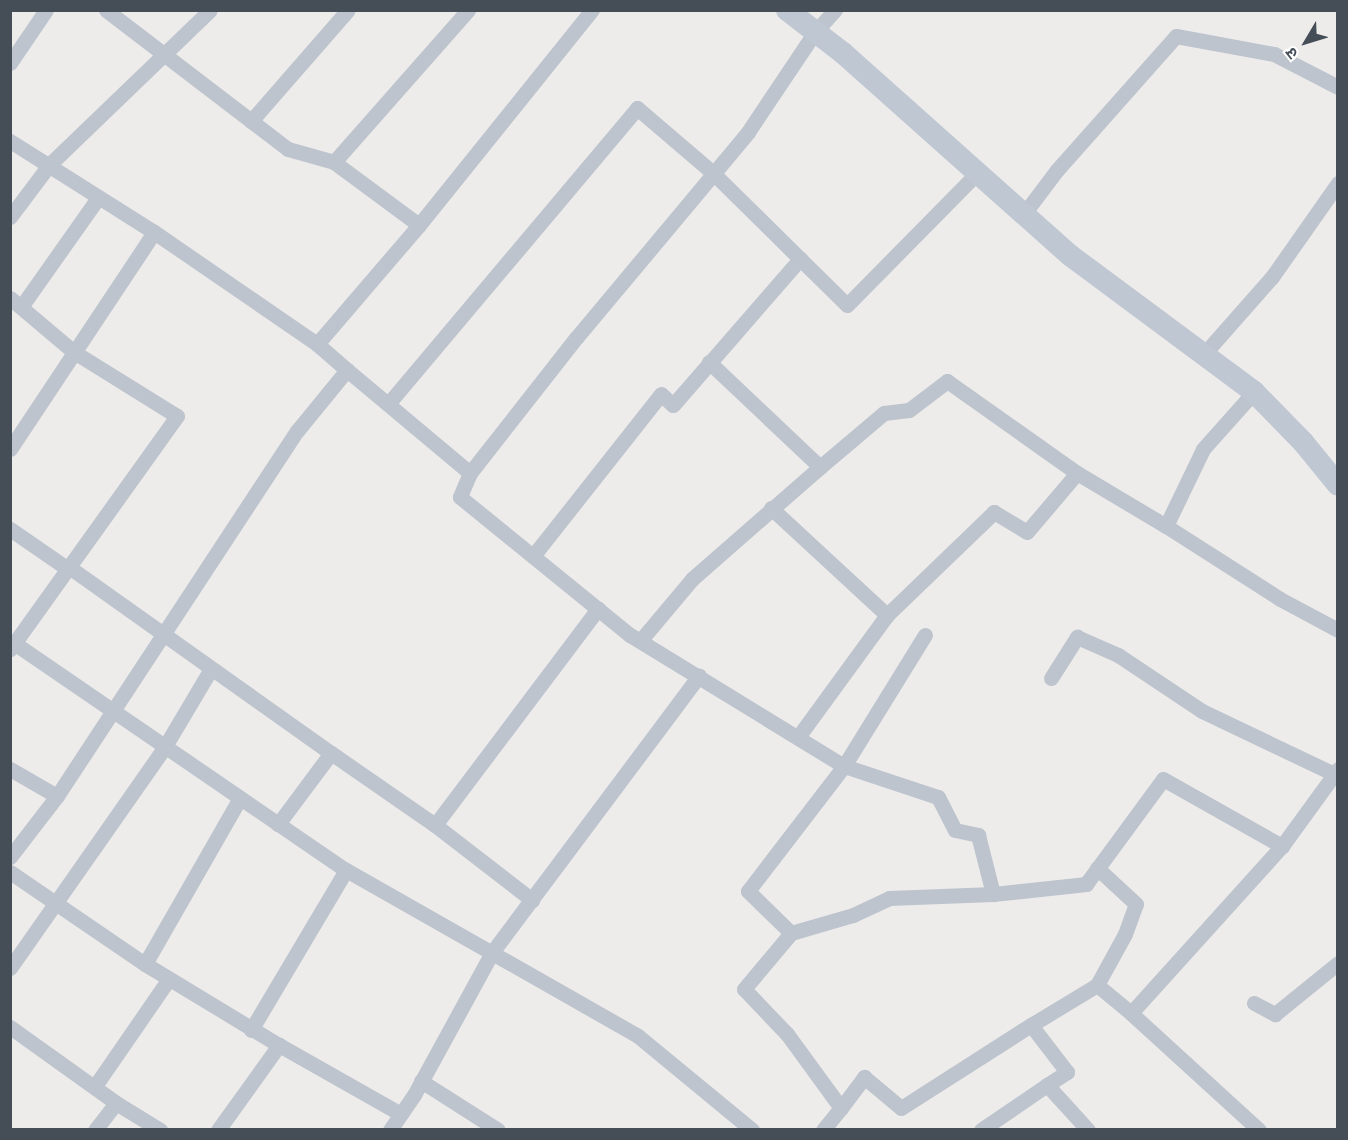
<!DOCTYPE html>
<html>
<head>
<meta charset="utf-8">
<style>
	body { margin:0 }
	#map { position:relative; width:1348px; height:1140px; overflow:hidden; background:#eeeceb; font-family:"Nunito Sans","Noto Sans Devanagari",sans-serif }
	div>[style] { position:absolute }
	.street>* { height:15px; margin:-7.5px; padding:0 7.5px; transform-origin:7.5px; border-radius:7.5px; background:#bdc4cd }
	.secondary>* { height:22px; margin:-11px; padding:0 11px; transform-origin:11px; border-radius:11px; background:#bfc7d3 }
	span { translate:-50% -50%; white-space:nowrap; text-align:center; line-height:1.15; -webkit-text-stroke:6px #fff; paint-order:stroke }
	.frame { position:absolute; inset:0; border:12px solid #454d57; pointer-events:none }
	.north { position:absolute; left:1276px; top:12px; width:60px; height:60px; -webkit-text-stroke:4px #fff; paint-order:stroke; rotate:232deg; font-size:16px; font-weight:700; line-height:24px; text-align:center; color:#454d57 }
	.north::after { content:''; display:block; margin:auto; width:21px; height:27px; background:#454d57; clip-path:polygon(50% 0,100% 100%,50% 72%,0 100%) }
</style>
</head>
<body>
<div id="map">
	<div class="street">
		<div style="left:106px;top:10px;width:229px;rotate:37.4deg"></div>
		<div style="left:288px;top:149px;width:48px;rotate:15.8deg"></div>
		<div style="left:10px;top:63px;width:64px;rotate:-55.8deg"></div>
		<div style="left:251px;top:121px;width:147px;rotate:-48.9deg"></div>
		<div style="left:10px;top:141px;width:170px;rotate:32.3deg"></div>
		<div style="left:154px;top:232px;width:198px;rotate:34.5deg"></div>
		<div style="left:317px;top:344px;width:40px;rotate:41deg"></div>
		<div style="left:1023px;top:215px;width:56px;rotate:-52.9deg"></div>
		<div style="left:1057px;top:170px;width:179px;rotate:-48.4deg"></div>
		<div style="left:1176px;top:36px;width:100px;rotate:10.4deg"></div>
		<div style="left:1274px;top:54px;width:72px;rotate:27.3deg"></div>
		<div style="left:10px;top:217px;width:65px;rotate:-53.1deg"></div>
		<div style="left:49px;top:165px;width:223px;rotate:-43.9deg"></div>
		<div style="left:419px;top:225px;width:276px;rotate:-51.2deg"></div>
		<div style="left:10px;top:298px;width:84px;rotate:40.2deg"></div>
		<div style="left:74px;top:352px;width:121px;rotate:31.9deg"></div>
		<div style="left:177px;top:416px;width:287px;rotate:125.6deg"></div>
		<div style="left:21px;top:307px;width:133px;rotate:-54.8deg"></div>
		<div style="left:317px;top:344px;width:157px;rotate:-49.4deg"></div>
		<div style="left:419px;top:225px;width:106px;rotate:-143.5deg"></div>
		<div style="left:334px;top:162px;width:203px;rotate:-48.6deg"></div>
		<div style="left:1204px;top:354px;width:103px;rotate:-48.6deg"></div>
		<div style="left:1272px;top:277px;width:115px;rotate:-54.9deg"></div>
		<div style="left:709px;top:362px;width:153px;rotate:43.4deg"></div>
		<div style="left:388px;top:404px;width:387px;rotate:-49.9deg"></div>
		<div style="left:637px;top:108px;width:100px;rotate:40.5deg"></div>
		<div style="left:713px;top:173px;width:188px;rotate:44.6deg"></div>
		<div style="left:847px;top:305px;width:185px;rotate:-45.4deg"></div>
		<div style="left:10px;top:449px;width:260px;rotate:-56.4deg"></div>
		<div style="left:470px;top:473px;width:26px;rotate:113deg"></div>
		<div style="left:460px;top:497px;width:219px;rotate:39.1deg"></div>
		<div style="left:630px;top:635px;width:251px;rotate:31.5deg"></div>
		<div style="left:844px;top:766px;width:99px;rotate:18.3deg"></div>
		<div style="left:938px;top:797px;width:37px;rotate:63deg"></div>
		<div style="left:955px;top:830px;width:24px;rotate:12deg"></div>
		<div style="left:978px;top:835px;width:61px;rotate:75.7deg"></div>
		<div style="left:993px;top:894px;width:94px;rotate:-6.1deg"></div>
		<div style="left:1086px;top:884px;width:130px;rotate:-53.7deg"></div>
		<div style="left:1163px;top:779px;width:137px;rotate:29.4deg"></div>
		<div style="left:1282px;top:846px;width:95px;rotate:-54deg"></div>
		<div style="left:1077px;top:473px;width:104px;rotate:30.8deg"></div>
		<div style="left:1166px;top:526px;width:85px;rotate:-64.3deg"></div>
		<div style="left:1203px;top:449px;width:76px;rotate:-48.2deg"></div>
		<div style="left:771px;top:508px;width:158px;rotate:42.7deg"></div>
		<div style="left:1166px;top:526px;width:135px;rotate:32.6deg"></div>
		<div style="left:1280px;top:599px;width:66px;rotate:28.1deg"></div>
		<div style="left:10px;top:529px;width:70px;rotate:34.6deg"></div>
		<div style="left:533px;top:556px;width:206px;rotate:-51.7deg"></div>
		<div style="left:661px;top:394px;width:16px;rotate:43deg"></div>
		<div style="left:673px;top:405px;width:194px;rotate:-49deg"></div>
		<div style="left:69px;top:567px;width:321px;rotate:35.4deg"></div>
		<div style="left:331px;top:753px;width:89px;rotate:126.7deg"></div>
		<div style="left:640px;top:641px;width:81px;rotate:-50deg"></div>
		<div style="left:692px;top:579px;width:170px;rotate:-41.2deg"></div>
		<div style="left:820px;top:467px;width:84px;rotate:-40.2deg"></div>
		<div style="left:884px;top:413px;width:25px;rotate:-7deg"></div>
		<div style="left:909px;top:410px;width:48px;rotate:-37.3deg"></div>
		<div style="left:947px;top:381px;width:159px;rotate:35.3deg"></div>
		<div style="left:1077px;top:473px;width:77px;rotate:130.3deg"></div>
		<div style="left:1027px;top:532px;width:39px;rotate:-149deg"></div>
		<div style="left:994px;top:512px;width:149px;rotate:136.1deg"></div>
		<div style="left:887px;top:615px;width:151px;rotate:126.1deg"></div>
		<div style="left:14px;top:643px;width:402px;rotate:34.4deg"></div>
		<div style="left:346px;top:870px;width:336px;rotate:29.6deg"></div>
		<div style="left:638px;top:1036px;width:148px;rotate:39.5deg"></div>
		<div style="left:1051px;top:678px;width:49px;rotate:-57.6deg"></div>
		<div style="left:1077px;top:637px;width:45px;rotate:23.7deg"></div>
		<div style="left:1118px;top:655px;width:101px;rotate:33.7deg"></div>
		<div style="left:1202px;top:711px;width:146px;rotate:25.5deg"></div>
		<div style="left:331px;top:753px;width:126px;rotate:34.7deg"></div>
		<div style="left:435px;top:825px;width:123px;rotate:37.7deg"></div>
		<div style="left:10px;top:769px;width:54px;rotate:29.9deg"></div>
		<div style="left:57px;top:796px;width:437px;rotate:-56.7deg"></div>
		<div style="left:297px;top:431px;width:79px;rotate:-50.7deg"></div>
		<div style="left:347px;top:370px;width:160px;rotate:39.9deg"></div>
		<div style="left:470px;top:473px;width:172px;rotate:-51.9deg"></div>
		<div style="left:576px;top:338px;width:268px;rotate:-50.1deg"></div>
		<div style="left:748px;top:132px;width:120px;rotate:-56.2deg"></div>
		<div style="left:815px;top:32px;width:30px;rotate:-48deg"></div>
		<div style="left:240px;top:798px;width:191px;rotate:119.8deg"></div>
		<div style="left:145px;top:964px;width:157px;rotate:31.2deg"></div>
		<div style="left:435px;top:825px;width:271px;rotate:-53deg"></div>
		<div style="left:10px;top:857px;width:77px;rotate:-52.4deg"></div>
		<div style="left:10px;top:872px;width:163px;rotate:34.3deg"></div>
		<div style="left:791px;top:933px;width:65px;rotate:-16.2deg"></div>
		<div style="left:853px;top:915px;width:40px;rotate:-25deg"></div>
		<div style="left:889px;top:898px;width:104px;rotate:-2.2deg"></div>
		<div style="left:10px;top:968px;width:269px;rotate:-55deg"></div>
		<div style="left:164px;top:748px;width:92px;rotate:-59.3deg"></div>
		<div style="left:1097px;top:985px;width:44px;rotate:39.5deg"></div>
		<div style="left:1254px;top:1003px;width:24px;rotate:28deg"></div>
		<div style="left:1275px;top:1014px;width:81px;rotate:-39deg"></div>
		<div style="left:10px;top:1027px;width:130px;rotate:35.6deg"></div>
		<div style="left:116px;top:1103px;width:52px;rotate:31.5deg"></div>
		<div style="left:251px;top:1030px;width:186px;rotate:-59.3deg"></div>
		<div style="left:421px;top:1081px;width:91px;rotate:32.5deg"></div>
		<div style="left:95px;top:1086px;width:129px;rotate:-55.4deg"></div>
		<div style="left:841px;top:1108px;width:39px;rotate:-53deg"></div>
		<div style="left:864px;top:1077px;width:48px;rotate:40deg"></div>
		<div style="left:901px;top:1108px;width:154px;rotate:-32.6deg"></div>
		<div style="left:95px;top:1130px;width:34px;rotate:-52deg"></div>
		<div style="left:218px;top:1130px;width:105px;rotate:-54.3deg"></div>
		<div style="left:279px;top:1045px;width:140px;rotate:29.5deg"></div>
		<div style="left:390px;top:1130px;width:42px;rotate:-55.6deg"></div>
		<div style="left:414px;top:1095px;width:164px;rotate:-61.3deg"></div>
		<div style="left:493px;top:951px;width:344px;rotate:-53.2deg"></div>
		<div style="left:823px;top:1130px;width:28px;rotate:-51deg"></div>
		<div style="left:841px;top:1108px;width:92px;rotate:-126.1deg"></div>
		<div style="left:787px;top:1034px;width:62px;rotate:-133.7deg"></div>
		<div style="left:744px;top:989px;width:73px;rotate:-50deg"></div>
		<div style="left:791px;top:933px;width:60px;rotate:-135.7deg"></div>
		<div style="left:748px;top:891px;width:158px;rotate:-52.5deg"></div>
		<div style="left:844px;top:766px;width:154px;rotate:-58.3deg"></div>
		<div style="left:981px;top:1130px;width:80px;rotate:-34.3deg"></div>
		<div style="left:1088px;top:1130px;width:61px;rotate:-132.3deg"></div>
		<div style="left:1047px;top:1085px;width:24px;rotate:-33deg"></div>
		<div style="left:1067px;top:1072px;width:59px;rotate:-127.5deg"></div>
		<div style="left:1031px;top:1025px;width:77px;rotate:-31.2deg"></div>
		<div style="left:1097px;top:985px;width:58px;rotate:-61.2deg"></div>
		<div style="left:1125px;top:934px;width:32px;rotate:-70deg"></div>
		<div style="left:1136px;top:904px;width:53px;rotate:-137.3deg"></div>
		<div style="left:1259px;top:1130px;width:173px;rotate:-137.6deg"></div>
		<div style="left:1131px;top:1013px;width:225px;rotate:-47.9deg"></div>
	</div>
	<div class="secondary">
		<div style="left:787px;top:10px;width:71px;rotate:37.5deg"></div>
		<div style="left:843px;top:53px;width:305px;rotate:41.7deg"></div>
		<div style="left:1071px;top:256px;width:228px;rotate:36.6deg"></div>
		<div style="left:1254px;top:392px;width:70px;rotate:45.6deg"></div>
		<div style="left:1303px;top:442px;width:55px;rotate:50.9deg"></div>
	</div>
	<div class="frame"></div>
	<div class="north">उ</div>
</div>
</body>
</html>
